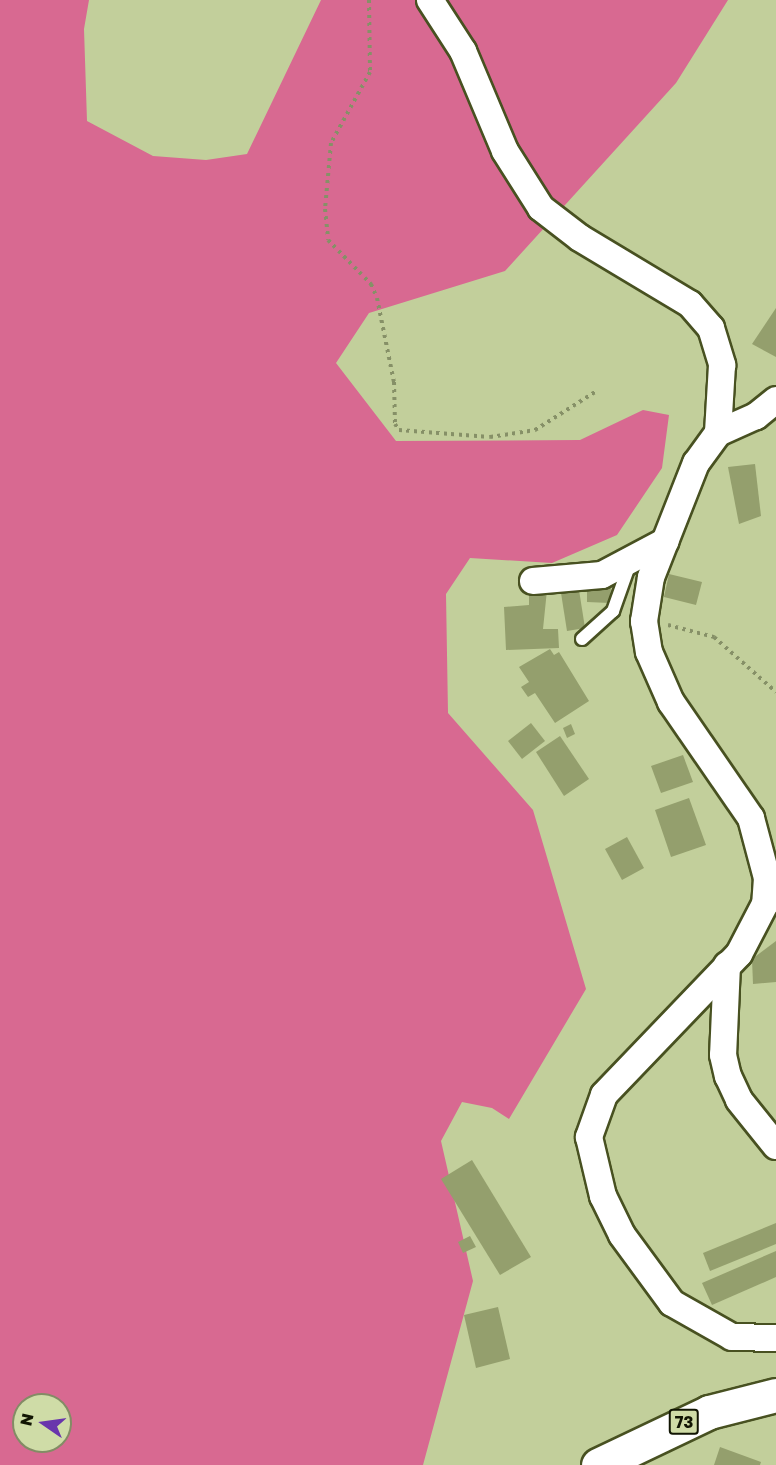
<!DOCTYPE html>
<html>
<head>
<meta charset="utf-8">
<style>
	body { margin:0 }
	#map { position:relative; width:776px; height:1465px; overflow:hidden; background:#c2cf9b; font-family:"Golos Text",sans-serif }
	div>[style] { position:absolute }
	.forest>* { inset:0; background:#d86991 }
	.building>* { inset:0; background:#949f6d }
	.path>* { height:4px; margin-top:-2px; transform-origin:0; background:repeating-linear-gradient(90deg,#869067 0 3px,transparent 0 7.5px) }
	.roads { filter:drop-shadow(2px 0 #485121) drop-shadow(-2px 0 #485121) drop-shadow(0 2px #485121) drop-shadow(0 -2px #485121) }
	.service>* { height:12px; margin:-6px; padding:0 6px; transform-origin:6px; border-radius:6px; background:#fff }
	.minor>* { height:26px; margin:-13px; padding:0 13px; transform-origin:13px; border-radius:13px; background:#fff }
	.primary>* { height:33px; margin:-16.5px; padding:0 16.5px; transform-origin:16.5px; border-radius:16.5px; background:#fff }
	span { translate:-50% -50%; white-space:nowrap; text-align:center; line-height:1.15; -webkit-text-stroke:6px #cfdca7; paint-order:stroke }
	.shield-label span { padding:2px 4px; background:#cfdca7; border:2px solid; border-radius:4px; -webkit-text-stroke-width:0 }
	.shield-label { font-size:16px; color:#111503; font-weight:700 }
	.north { position:absolute; left:12px; top:1393px; width:60px; height:60px; box-sizing:border-box; background:#cfdca7; border:2px solid #838c65; border-radius:50%; rotate:283deg; font-size:16px; font-weight:700; line-height:24px; text-align:center; color:#111503 }
	.north::after { content:''; display:block; margin:auto; width:21px; height:27px; background:#6935ac; clip-path:polygon(50% 0,100% 100%,50% 72%,0 100%) }
</style>
</head>
<body>
<div id="map">
	<div class="forest">
		<div style="clip-path:polygon(evenodd,0 0,89px 0,84px 29px,87px 121px,153px 156px,206px 160px,247px 154px,321px 0,728px 0,676px 83px,505px 271px,369px 313px,336px 363px,396px 441px,580px 440px,643px 410px,669px 415px,662px 468px,617px 535px,552px 563px,470px 558px,446px 594px,448px 713px,533px 810px,586px 989px,509px 1119px,492px 1108px,462px 1102px,441px 1141px,473px 1281px,423px 1465px,0 1465px,0 0,24px 1405px,60px 1405px,60px 1441px,24px 1441px,24px 1405px)"></div>
	</div>
	<div class="building">
		<div style="clip-path:polygon(776px 308px,776px 357px,752px 344px)"></div>
		<div style="clip-path:polygon(755px 464px,761px 516px,739px 524px,728px 467px)"></div>
		<div style="clip-path:polygon(669px 574px,702px 582px,696px 605px,664px 597px)"></div>
		<div style="clip-path:polygon(587px 586px,611px 587px,610px 603px,587px 602px)"></div>
		<div style="clip-path:polygon(529px 590px,547px 590px,543px 629px,558px 629px,559px 648px,506px 650px,504px 607px,529px 605px)"></div>
		<div style="clip-path:polygon(579px 590px,585px 628px,567px 631px,561px 593px)"></div>
		<div style="clip-path:polygon(550px 649px,554px 655px,559px 652px,589px 701px,555px 723px,535px 693px,528px 697px,521px 687px,529px 682px,519px 667px)"></div>
		<div style="clip-path:polygon(531px 723px,545px 741px,522px 759px,508px 741px)"></div>
		<div style="clip-path:polygon(571px 724px,575px 734px,567px 738px,563px 728px)"></div>
		<div style="clip-path:polygon(560px 736px,589px 779px,564px 796px,536px 752px)"></div>
		<div style="clip-path:polygon(683px 755px,693px 782px,661px 793px,651px 766px)"></div>
		<div style="clip-path:polygon(689px 798px,706px 845px,671px 857px,655px 810px)"></div>
		<div style="clip-path:polygon(627px 837px,644px 868px,622px 880px,605px 849px)"></div>
		<div style="clip-path:polygon(776px 941px,776px 982px,753px 984px,752px 959px)"></div>
		<div style="clip-path:polygon(472px 1160px,531px 1257px,500px 1275px,441px 1179px)"></div>
		<div style="clip-path:polygon(776px 1223px,776px 1244px,710px 1271px,703px 1253px)"></div>
		<div style="clip-path:polygon(470px 1236px,476px 1247px,463px 1253px,458px 1242px)"></div>
		<div style="clip-path:polygon(776px 1251px,776px 1277px,712px 1305px,702px 1283px)"></div>
		<div style="clip-path:polygon(498px 1307px,510px 1359px,476px 1368px,464px 1315px)"></div>
		<div style="clip-path:polygon(720px 1447px,761px 1462px,760px 1465px,714px 1465px)"></div>
	</div>
	<div class="path">
		<div style="left:369px;top:0;width:72px;rotate:89.2deg"></div>
		<div style="left:370px;top:72px;width:81px;rotate:118.8deg"></div>
		<div style="left:331px;top:143px;width:66px;rotate:95.2deg"></div>
		<div style="left:325px;top:209px;width:31px;rotate:84deg"></div>
		<div style="left:328px;top:240px;width:62px;rotate:45.7deg"></div>
		<div style="left:371px;top:284px;width:15px;rotate:67deg"></div>
		<div style="left:377px;top:298px;width:86px;rotate:78.6deg"></div>
		<div style="left:394px;top:382px;width:42px;rotate:88.6deg"></div>
		<div style="left:395px;top:424px;width:7px;rotate:56deg"></div>
		<div style="left:399px;top:430px;width:91px;rotate:4.4deg"></div>
		<div style="left:490px;top:437px;width:46px;rotate:-8.8deg"></div>
		<div style="left:535px;top:430px;width:71px;rotate:-32.3deg"></div>
		<div style="left:668px;top:625px;width:48px;rotate:14.6deg"></div>
		<div style="left:714px;top:637px;width:83px;rotate:41.6deg"></div>
	</div>
	<div class="roads">
		<div class="service">
			<div style="left:582px;top:639px;width:42px;rotate:-42.1deg"></div>
			<div style="left:613px;top:611px;width:51px;rotate:-70.5deg"></div>
		</div>
		<div class="minor">
			<div style="left:430px;top:0;width:61px;rotate:57.1deg"></div>
			<div style="left:463px;top:51px;width:108px;rotate:67.2deg"></div>
			<div style="left:505px;top:151px;width:67px;rotate:57.7deg"></div>
			<div style="left:541px;top:208px;width:49px;rotate:37.6deg"></div>
			<div style="left:580px;top:238px;width:128px;rotate:31deg"></div>
			<div style="left:690px;top:304px;width:32px;rotate:49deg"></div>
			<div style="left:711px;top:328px;width:39px;rotate:73deg"></div>
			<div style="left:722px;top:365px;width:68px;rotate:93.4deg"></div>
			<div style="left:776px;top:400px;width:26px;rotate:141deg"></div>
			<div style="left:756px;top:416px;width:42px;rotate:155.9deg"></div>
			<div style="left:718px;top:433px;width:37px;rotate:126deg"></div>
			<div style="left:696px;top:463px;width:123px;rotate:111.5deg"></div>
			<div style="left:651px;top:577px;width:45px;rotate:99deg"></div>
			<div style="left:644px;top:621px;width:31px;rotate:81deg"></div>
			<div style="left:649px;top:652px;width:55px;rotate:66.3deg"></div>
			<div style="left:671px;top:702px;width:141px;rotate:55.4deg"></div>
			<div style="left:751px;top:818px;width:62px;rotate:75.1deg"></div>
			<div style="left:767px;top:878px;width:26px;rotate:94deg"></div>
			<div style="left:765px;top:904px;width:56px;rotate:117.5deg"></div>
			<div style="left:739px;top:954px;width:195px;rotate:133.8deg"></div>
			<div style="left:604px;top:1095px;width:45px;rotate:109.7deg"></div>
			<div style="left:589px;top:1137px;width:61px;rotate:76.7deg"></div>
			<div style="left:603px;top:1196px;width:43px;rotate:64deg"></div>
			<div style="left:622px;top:1235px;width:84px;rotate:53.7deg"></div>
			<div style="left:672px;top:1303px;width:69px;rotate:29.5deg"></div>
			<div style="left:732px;top:1337px;width:44px;rotate:1.3deg"></div>
			<div style="left:533px;top:581px;width:69px;rotate:-5deg"></div>
			<div style="left:602px;top:575px;width:72px;rotate:-28deg"></div>
			<div style="left:727px;top:965px;width:90px;rotate:92.5deg"></div>
			<div style="left:723px;top:1055px;width:22px;rotate:77deg"></div>
			<div style="left:728px;top:1076px;width:26px;rotate:65deg"></div>
			<div style="left:739px;top:1100px;width:59px;rotate:51.2deg"></div>
		</div>
		<div class="primary">
			<div style="left:598px;top:1465px;width:123px;rotate:-25.5deg"></div>
			<div style="left:709px;top:1412px;width:69px;rotate:-14.2deg"></div>
		</div>
	</div>
	<div class="shield-label">
		<span style="left:684px;top:1422px">73</span>
	</div>
	<div class="north">N</div>
</div>
</body>
</html>
